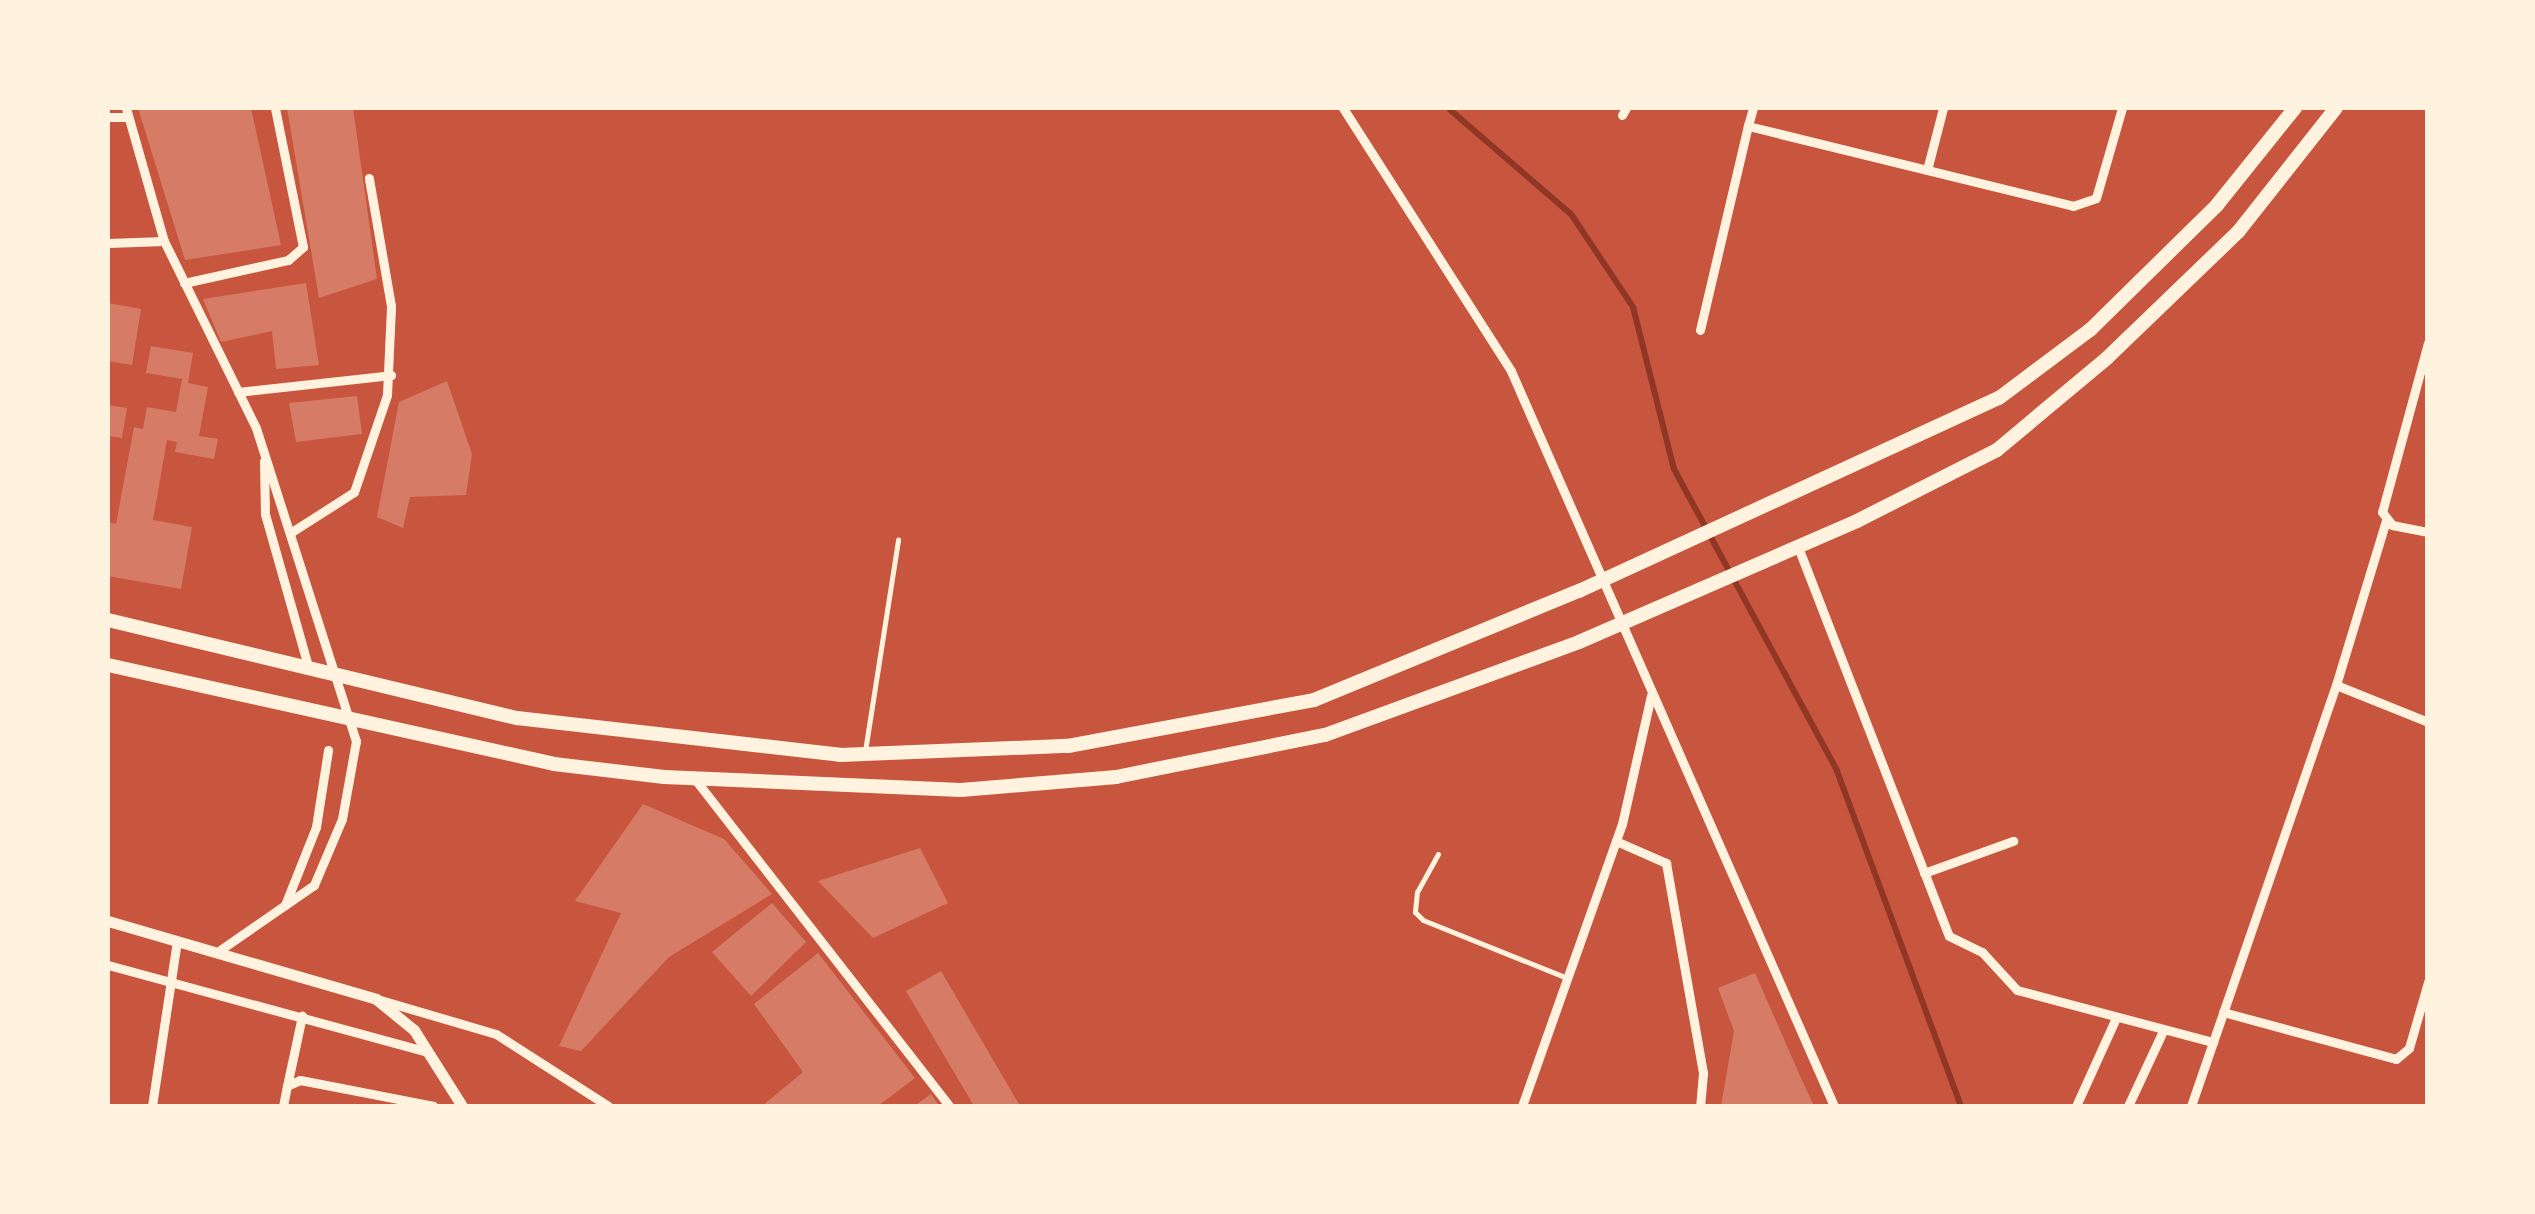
<!DOCTYPE html>
<html>
<head>
<meta charset="utf-8">
<style>
	body { margin:0 }
	#map { position:relative; width:2535px; height:1214px; overflow:hidden; background:#c8553d; font-family:"Space Grotesk",sans-serif }
	div>[style] { position:absolute }
	.stream>* { height:6px; margin:-3px; padding:0 3px; transform-origin:3px; border-radius:3px; background:#8f3625 }
	.building>* { inset:0; background:#d67c66 }
	.service>* { height:5px; margin:-2.5px; padding:0 2.5px; transform-origin:2.5px; border-radius:2.5px; background:#fff3e0 }
	.minor>* { height:9px; margin:-4.5px; padding:0 4.5px; transform-origin:4.5px; border-radius:4.5px; background:#fff3e0 }
	.tertiary>* { height:11px; margin:-5.5px; padding:0 5.5px; transform-origin:5.5px; border-radius:5.5px; background:#fff3e0 }
	.primary>* { height:14px; margin:-7px; padding:0 7px; transform-origin:7px; border-radius:7px; background:#fff3e0 }
	span { translate:-50% -50%; white-space:nowrap; text-align:center; line-height:1.15; -webkit-text-stroke:10px #fff3e0; paint-order:stroke }
	.frame { position:absolute; inset:0; border:110px solid #fff3e0; pointer-events:none }
</style>
</head>
<body>
<div id="map">
	<div class="stream">
		<div style="left:1448px;top:108px;width:162px;rotate:40.8deg"></div>
		<div style="left:1571px;top:214px;width:112px;rotate:56.3deg"></div>
		<div style="left:1633px;top:307px;width:167px;rotate:75.8deg"></div>
		<div style="left:1674px;top:469px;width:343px;rotate:61.6deg"></div>
		<div style="left:1837px;top:771px;width:357px;rotate:69.7deg"></div>
	</div>
	<div class="building">
		<div style="clip-path:polygon(138px 108px,251px 108px,281px 245px,185px 260px)"></div>
		<div style="clip-path:polygon(287px 108px,353px 108px,377px 279px,319px 298px)"></div>
		<div style="clip-path:polygon(306px 283px,319px 365px,276px 369px,272px 331px,221px 342px,203px 299px)"></div>
		<div style="clip-path:polygon(108px 303px,141px 309px,132px 365px,108px 361px)"></div>
		<div style="clip-path:polygon(151px 346px,193px 353px,188px 383px,208px 387px,199px 436px,218px 439px,214px 459px,175px 452px,177px 442px,167px 440px,153px 520px,192px 527px,181px 589px,108px 576px,108px 522px,116px 524px,134px 427px,143px 429px,147px 407px,176px 412px,182px 379px,146px 373px)"></div>
		<div style="clip-path:polygon(447px 381px,472px 454px,466px 495px,410px 497px,403px 528px,377px 517px,399px 402px)"></div>
		<div style="clip-path:polygon(357px 396px,362px 434px,296px 442px,289px 403px)"></div>
		<div style="clip-path:polygon(108px 405px,127px 408px,122px 438px,108px 436px)"></div>
		<div style="clip-path:polygon(643px 804px,724px 839px,772px 894px,669px 957px,581px 1051px,559px 1046px,621px 913px,575px 901px)"></div>
		<div style="clip-path:polygon(920px 848px,948px 903px,873px 938px,818px 881px)"></div>
		<div style="clip-path:polygon(772px 903px,806px 942px,751px 996px,712px 952px)"></div>
		<div style="clip-path:polygon(818px 953px,915px 1078px,878px 1106px,762px 1106px,803px 1072px,754px 1004px)"></div>
		<div style="clip-path:polygon(941px 971px,1020px 1106px,974px 1106px,906px 991px)"></div>
		<div style="clip-path:polygon(1755px 973px,1801px 1078px,1814px 1106px,1721px 1106px,1734px 1031px,1718px 988px)"></div>
		<div style="clip-path:polygon(931px 1094px,939px 1106px,914px 1106px)"></div>
	</div>
	<div class="service">
		<div style="left:865px;top:751px;width:214px;rotate:-81.1deg"></div>
		<div style="left:1438px;top:854px;width:43px;rotate:118.9deg"></div>
		<div style="left:1417px;top:892px;width:20px;rotate:96deg"></div>
		<div style="left:1415px;top:912px;width:11px;rotate:45deg"></div>
		<div style="left:1423px;top:920px;width:155px;rotate:21.9deg"></div>
	</div>
	<div class="minor">
		<div style="left:126px;top:108px;width:138px;rotate:74.1deg"></div>
		<div style="left:164px;top:241px;width:208px;rotate:63.8deg"></div>
		<div style="left:256px;top:428px;width:329px;rotate:72.3deg"></div>
		<div style="left:356px;top:741px;width:79px;rotate:100.2deg"></div>
		<div style="left:342px;top:819px;width:72px;rotate:113deg"></div>
		<div style="left:314px;top:885px;width:114px;rotate:145.3deg"></div>
		<div style="left:1343px;top:108px;width:312px;rotate:57.4deg"></div>
		<div style="left:1511px;top:371px;width:803px;rotate:66.28deg"></div>
		<div style="left:1753px;top:108px;width:19px;rotate:106deg"></div>
		<div style="left:1748px;top:126px;width:335px;rotate:13.8deg"></div>
		<div style="left:2073px;top:206px;width:24px;rotate:-19deg"></div>
		<div style="left:2096px;top:198px;width:94px;rotate:-73.9deg"></div>
		<div style="left:1622px;top:115px;width:8px;rotate:-60deg"></div>
		<div style="left:108px;top:117px;width:20px"></div>
		<div style="left:1927px;top:170px;width:64px;rotate:-75.5deg"></div>
		<div style="left:108px;top:243px;width:56px;rotate:-2deg"></div>
		<div style="left:184px;top:283px;width:107px;rotate:-12.5deg"></div>
		<div style="left:288px;top:260px;width:20px;rotate:-41deg"></div>
		<div style="left:303px;top:247px;width:142px;rotate:-101.4deg"></div>
		<div style="left:1700px;top:330px;width:210px;rotate:-76.8deg"></div>
		<div style="left:2428px;top:343px;width:175px;rotate:105.2deg"></div>
		<div style="left:2382px;top:512px;width:16px;rotate:52deg"></div>
		<div style="left:2392px;top:525px;width:37px;rotate:11deg"></div>
		<div style="left:238px;top:392px;width:154px;rotate:-6.3deg"></div>
		<div style="left:264px;top:461px;width:53px;rotate:88.9deg"></div>
		<div style="left:265px;top:514px;width:154px;rotate:74.2deg"></div>
		<div style="left:290px;top:533px;width:76px;rotate:-32.6deg"></div>
		<div style="left:354px;top:492px;width:102px;rotate:-71.2deg"></div>
		<div style="left:387px;top:395px;width:89px;rotate:-87.4deg"></div>
		<div style="left:391px;top:306px;width:130px;rotate:-99.8deg"></div>
		<div style="left:1798px;top:547px;width:417px;rotate:68.8deg"></div>
		<div style="left:1949px;top:936px;width:37px;rotate:26deg"></div>
		<div style="left:1982px;top:952px;width:52px;rotate:47.4deg"></div>
		<div style="left:2017px;top:990px;width:203px;rotate:14.9deg"></div>
		<div style="left:2336px;top:685px;width:99px;rotate:21.9deg"></div>
		<div style="left:694px;top:778px;width:415px;rotate:52.1deg"></div>
		<div style="left:1616px;top:841px;width:55px;rotate:23.7deg"></div>
		<div style="left:1666px;top:863px;width:213px;rotate:80deg"></div>
		<div style="left:1703px;top:1073px;width:33px;rotate:95deg"></div>
		<div style="left:1924px;top:873px;width:95px;rotate:-19.8deg"></div>
		<div style="left:285px;top:905px;width:84px;rotate:-68.3deg"></div>
		<div style="left:316px;top:827px;width:78px;rotate:-81.1deg"></div>
		<div style="left:108px;top:965px;width:332px;rotate:15.2deg"></div>
		<div style="left:377px;top:999px;width:124px;rotate:16.4deg"></div>
		<div style="left:496px;top:1034px;width:133px;rotate:32.7deg"></div>
		<div style="left:2223px;top:1012px;width:179px;rotate:15.2deg"></div>
		<div style="left:2396px;top:1059px;width:17px;rotate:-40deg"></div>
		<div style="left:2409px;top:1048px;width:69px;rotate:-73.9deg"></div>
		<div style="left:287px;top:1086px;width:72px;rotate:-77.9deg"></div>
		<div style="left:152px;top:1106px;width:167px;rotate:-81.4deg"></div>
		<div style="left:283px;top:1106px;width:20px;rotate:-79deg"></div>
		<div style="left:287px;top:1086px;width:14px;rotate:-25deg"></div>
		<div style="left:300px;top:1080px;width:136px;rotate:11deg"></div>
		<div style="left:1522px;top:1106px;width:299px;rotate:-70.5deg"></div>
		<div style="left:1622px;top:824px;width:132px;rotate:-77.3deg"></div>
		<div style="left:2076px;top:1106px;width:94px;rotate:-65.6deg"></div>
		<div style="left:2128px;top:1106px;width:83px;rotate:-65deg"></div>
		<div style="left:2191px;top:1106px;width:445px;rotate:-71deg"></div>
		<div style="left:2336px;top:685px;width:172px;rotate:-73.1deg"></div>
	</div>
	<div class="tertiary">
		<div style="left:108px;top:921px;width:279px;rotate:16.2deg"></div>
		<div style="left:376px;top:999px;width:49px;rotate:39.2deg"></div>
		<div style="left:414px;top:1030px;width:90px;rotate:57.7deg"></div>
	</div>
	<div class="primary">
		<div style="left:108px;top:620px;width:421px;rotate:13.5deg"></div>
		<div style="left:517px;top:718px;width:325px;rotate:6.5deg"></div>
		<div style="left:840px;top:755px;width:228px;rotate:-2.3deg"></div>
		<div style="left:1068px;top:746px;width:250px;rotate:-10.6deg"></div>
		<div style="left:1314px;top:700px;width:287px;rotate:-22.4deg"></div>
		<div style="left:1579px;top:591px;width:462px;rotate:-24.7deg"></div>
		<div style="left:1999px;top:398px;width:114px;rotate:-36.8deg"></div>
		<div style="left:2090px;top:330px;width:178px;rotate:-44.5deg"></div>
		<div style="left:2217px;top:205px;width:124px;rotate:-51.2deg"></div>
		<div style="left:108px;top:665px;width:457px;rotate:12.5deg"></div>
		<div style="left:554px;top:764px;width:111px;rotate:6.7deg"></div>
		<div style="left:664px;top:777px;width:297px;rotate:2.5deg"></div>
		<div style="left:961px;top:790px;width:156px;rotate:-4.8deg"></div>
		<div style="left:1116px;top:777px;width:213px;rotate:-11.4deg"></div>
		<div style="left:1325px;top:735px;width:270px;rotate:-20.1deg"></div>
		<div style="left:1579px;top:642px;width:303px;rotate:-23.5deg"></div>
		<div style="left:1857px;top:521px;width:157px;rotate:-26.9deg"></div>
		<div style="left:1997px;top:450px;width:143px;rotate:-39.9deg"></div>
		<div style="left:2107px;top:358px;width:182px;rotate:-43.9deg"></div>
		<div style="left:2238px;top:232px;width:158px;rotate:-51.7deg"></div>
	</div>
	<div class="frame"></div>
</div>
</body>
</html>
